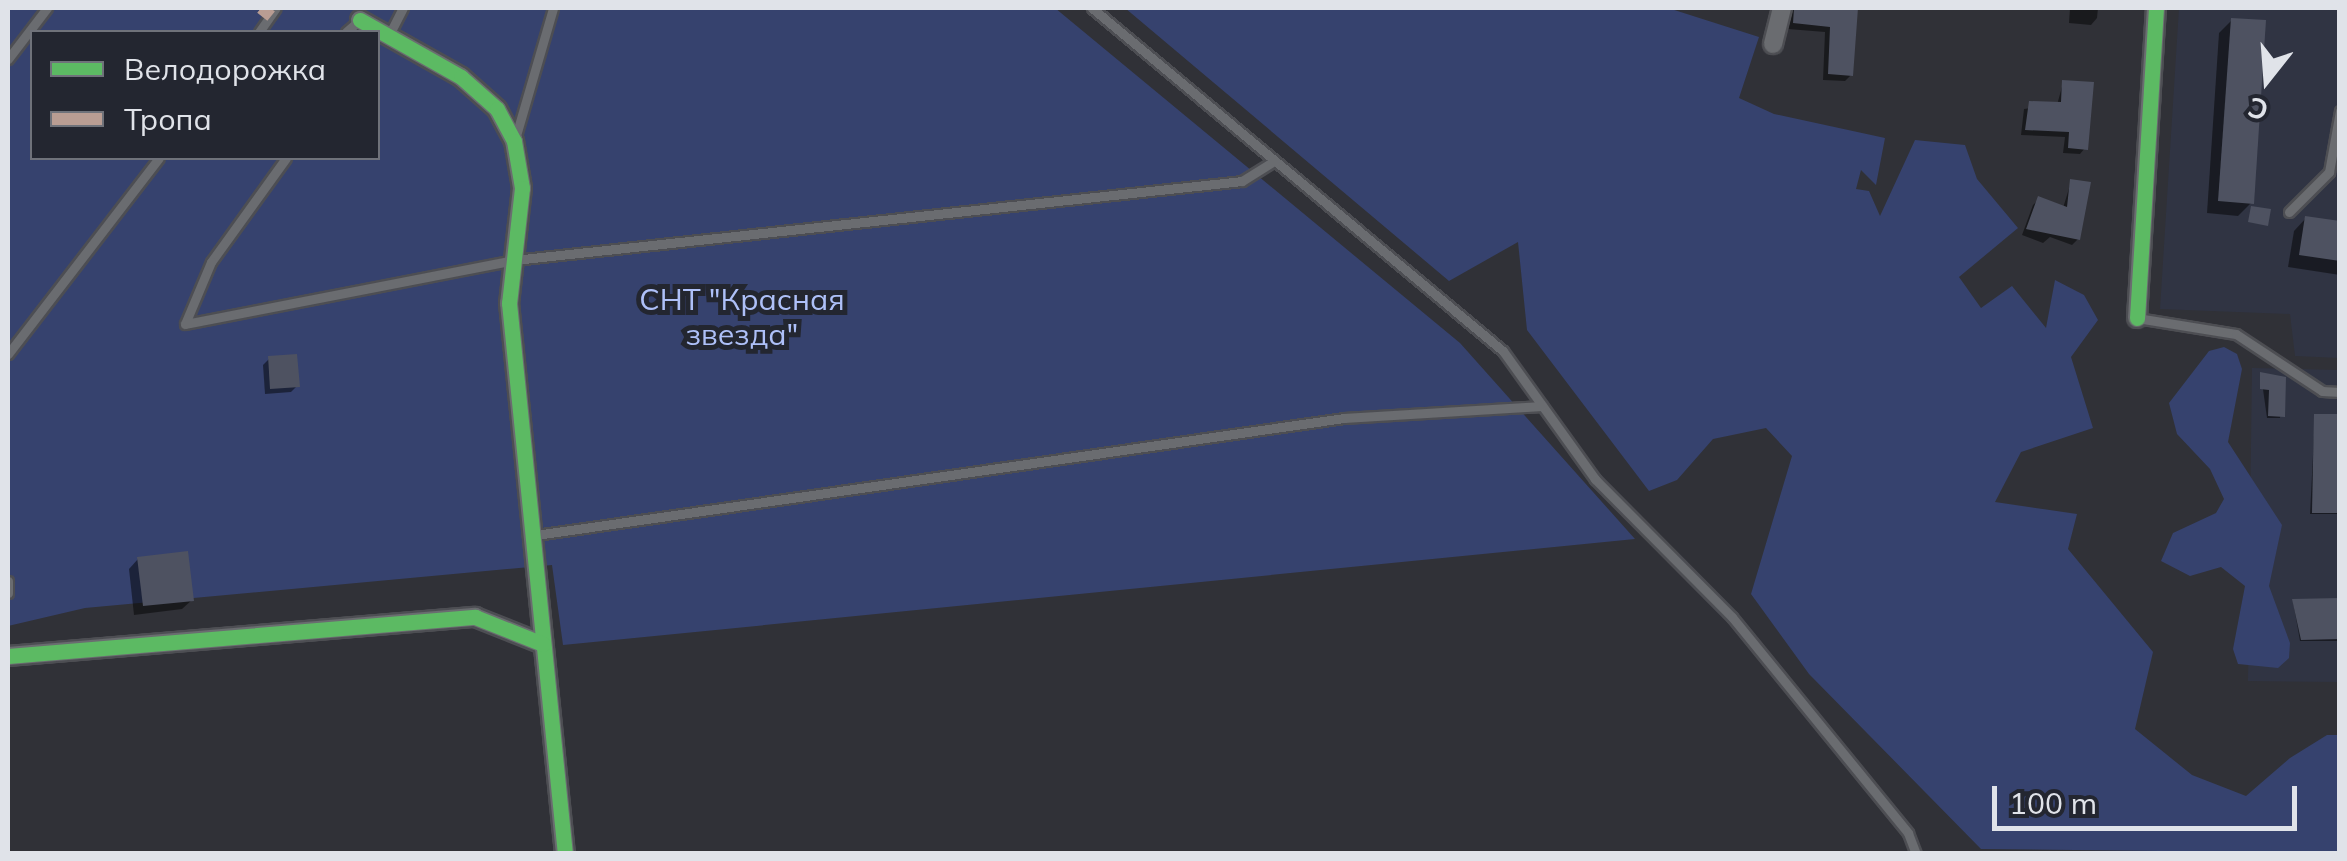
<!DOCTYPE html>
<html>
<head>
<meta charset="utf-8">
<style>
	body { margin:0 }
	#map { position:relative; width:2347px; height:861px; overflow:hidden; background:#303137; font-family:Mulish,sans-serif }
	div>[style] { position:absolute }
	.built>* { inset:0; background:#303443 }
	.green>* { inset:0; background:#36426e }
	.shadow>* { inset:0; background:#0007 }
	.building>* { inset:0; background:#4e5261 }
	.roads { filter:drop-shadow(2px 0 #4d4e53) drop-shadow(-2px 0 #4d4e53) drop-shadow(0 2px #4d4e53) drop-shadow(0 -2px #4d4e53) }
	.service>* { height:9px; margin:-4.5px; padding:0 4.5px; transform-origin:4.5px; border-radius:4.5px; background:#6a6c70 }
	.minor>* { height:18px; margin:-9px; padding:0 9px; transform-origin:9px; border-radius:9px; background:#6a6c70 }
	.quiet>* { height:12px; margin-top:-6px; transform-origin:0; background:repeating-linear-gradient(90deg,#b99d93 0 25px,transparent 0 37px) }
	.cycleway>* { height:15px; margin:-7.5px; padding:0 7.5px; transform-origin:7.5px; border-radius:7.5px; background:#5cba63 }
	span { translate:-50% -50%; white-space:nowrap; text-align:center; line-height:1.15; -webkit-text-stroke:10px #232630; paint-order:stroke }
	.park-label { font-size:30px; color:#aec0f8 }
	.frame { position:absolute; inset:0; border:10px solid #e0e3e9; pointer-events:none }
	.legend { position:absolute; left:30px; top:30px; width:350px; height:130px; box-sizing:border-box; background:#232630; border:2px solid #6f727a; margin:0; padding:12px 18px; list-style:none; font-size:30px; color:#e0e3e9 }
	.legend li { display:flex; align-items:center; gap:20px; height:50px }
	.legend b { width:50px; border:2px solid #6f727a }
	.north { position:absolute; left:2217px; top:30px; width:100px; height:100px; -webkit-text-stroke:8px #232630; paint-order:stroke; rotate:197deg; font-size:28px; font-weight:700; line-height:40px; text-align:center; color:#e0e3e9 }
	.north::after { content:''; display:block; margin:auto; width:35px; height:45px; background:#e0e3e9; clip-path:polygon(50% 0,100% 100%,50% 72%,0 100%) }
	.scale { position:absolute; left:1992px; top:786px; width:305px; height:45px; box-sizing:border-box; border:5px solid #e0e3e9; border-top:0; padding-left:12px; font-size:30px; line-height:35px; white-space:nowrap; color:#e0e3e9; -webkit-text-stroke:8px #232630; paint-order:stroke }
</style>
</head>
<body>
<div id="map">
	<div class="built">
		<div style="clip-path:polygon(2179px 8px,2339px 8px,2339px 358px,2295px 356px,2290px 314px,2160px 309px)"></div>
		<div style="clip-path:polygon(2252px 368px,2339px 370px,2339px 682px,2248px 681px)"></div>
	</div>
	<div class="green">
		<div style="clip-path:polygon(evenodd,8px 8px,1055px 8px,1460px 343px,1635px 539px,563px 645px,552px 565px,85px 608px,8px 626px,8px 8px,32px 32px,378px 32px,378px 158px,32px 158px,32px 32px)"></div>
		<div style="clip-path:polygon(1125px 8px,1668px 8px,1759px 37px,1739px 98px,1774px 114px,1885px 138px,1876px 185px,1861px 170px,1856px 189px,1869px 191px,1880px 216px,1915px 140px,1965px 145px,1977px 179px,2018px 228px,1959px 277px,1981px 308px,2012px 286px,2046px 328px,2055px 280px,2084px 295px,2098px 320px,2071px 357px,2093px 428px,2021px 452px,1995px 502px,2077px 514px,2068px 549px,2153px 652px,2135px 729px,2192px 775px,2246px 796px,2290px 758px,2327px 735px,2339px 735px,2339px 853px,1981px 849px,1809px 674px,1751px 594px,1792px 456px,1766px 428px,1713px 439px,1677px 480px,1649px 491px,1527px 330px,1518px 242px,1449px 281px)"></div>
		<div style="clip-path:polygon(2224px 347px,2237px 354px,2242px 369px,2228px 442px,2282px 525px,2269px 586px,2290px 643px,2289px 658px,2278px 668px,2238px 664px,2233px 649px,2245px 586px,2221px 567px,2190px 576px,2161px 561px,2173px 533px,2216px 513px,2224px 499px,2210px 469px,2177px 434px,2169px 403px,2209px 351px)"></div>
	</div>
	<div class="shadow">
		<div style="clip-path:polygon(1790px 8px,1853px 8px,1851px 75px,1845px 81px,1823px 80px,1825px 32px,1788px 29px)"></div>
		<div style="clip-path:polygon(2070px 8px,2098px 8px,2097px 18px,2091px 25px,2069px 23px)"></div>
		<div style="clip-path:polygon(2232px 20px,2251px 203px,2238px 216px,2207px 213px,2219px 33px)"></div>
		<div style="clip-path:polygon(2063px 83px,2085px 148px,2080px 154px,2063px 153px,2065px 137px,2021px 135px,2024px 109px,2057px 105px)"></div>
		<div style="clip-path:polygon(2071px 182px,2078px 239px,2072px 245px,2050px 237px,2043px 243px,2022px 235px,2033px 205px,2039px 199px,2063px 208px)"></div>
		<div style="clip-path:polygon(2306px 218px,2340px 224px,2340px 275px,2288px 267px,2294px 231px)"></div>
		<div style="clip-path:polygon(269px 359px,297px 386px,291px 392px,265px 394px,263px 365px)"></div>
		<div style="clip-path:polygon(2261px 375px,2283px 379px,2280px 418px,2267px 418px)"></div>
		<div style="clip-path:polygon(2315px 416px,2340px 416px,2340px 514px,2310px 514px)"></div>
		<div style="clip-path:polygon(138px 559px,192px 600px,182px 609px,134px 615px,129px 569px)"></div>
		<div style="clip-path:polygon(2293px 601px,2340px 601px,2340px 641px,2300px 641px)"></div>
	</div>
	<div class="building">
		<div style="clip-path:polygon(1794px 8px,1858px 8px,1853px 76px,1828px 74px,1830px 27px,1793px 23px)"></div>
		<div style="clip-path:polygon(2231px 18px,2266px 20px,2254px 204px,2218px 201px)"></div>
		<div style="clip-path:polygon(2062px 80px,2094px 82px,2088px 150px,2068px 148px,2069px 132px,2025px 130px,2029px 101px,2061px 102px)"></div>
		<div style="clip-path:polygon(2070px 179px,2091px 182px,2080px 240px,2026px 229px,2038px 196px,2067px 207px)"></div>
		<div style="clip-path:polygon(2251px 206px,2271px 209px,2268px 226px,2248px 222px)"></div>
		<div style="clip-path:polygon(2305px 216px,2340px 221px,2340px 261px,2299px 255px)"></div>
		<div style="clip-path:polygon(297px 354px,300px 387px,270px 389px,268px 356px)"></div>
		<div style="clip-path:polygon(2260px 372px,2286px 377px,2285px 417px,2268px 416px,2269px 390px,2260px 389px)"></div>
		<div style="clip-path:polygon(2314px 414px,2340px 414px,2340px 513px,2312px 513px)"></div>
		<div style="clip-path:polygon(188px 551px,194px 601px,143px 606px,137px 557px)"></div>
		<div style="clip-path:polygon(2340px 598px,2340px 639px,2301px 640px,2292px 599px)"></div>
	</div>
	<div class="roads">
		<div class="service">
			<div style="left:1092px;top:8px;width:535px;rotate:39.85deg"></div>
			<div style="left:1503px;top:351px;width:158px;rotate:54.3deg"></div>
			<div style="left:1595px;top:479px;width:194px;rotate:45.2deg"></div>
			<div style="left:1732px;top:617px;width:279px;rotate:50.8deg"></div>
			<div style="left:1908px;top:833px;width:22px;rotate:69deg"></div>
			<div style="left:259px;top:32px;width:29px;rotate:-55deg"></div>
			<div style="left:346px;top:32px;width:18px;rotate:-41deg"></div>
			<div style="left:388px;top:37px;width:33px;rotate:-63deg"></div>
			<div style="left:8px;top:59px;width:64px;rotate:-52.6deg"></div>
			<div style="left:515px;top:139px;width:136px;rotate:-73.8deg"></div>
			<div style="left:286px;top:158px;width:128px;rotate:125.8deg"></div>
			<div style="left:211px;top:262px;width:67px;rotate:112.8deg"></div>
			<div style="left:185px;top:324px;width:335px;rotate:-11deg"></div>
			<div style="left:514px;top:260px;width:732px;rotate:-6.19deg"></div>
			<div style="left:1242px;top:181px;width:38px;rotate:-32deg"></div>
			<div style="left:2289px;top:212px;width:57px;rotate:-45deg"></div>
			<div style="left:2329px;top:172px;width:62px;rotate:-79.8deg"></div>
			<div style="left:2137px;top:318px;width:100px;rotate:9.2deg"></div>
			<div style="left:2236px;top:334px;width:103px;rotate:33.5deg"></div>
			<div style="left:2322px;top:391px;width:18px;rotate:3deg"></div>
			<div style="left:8px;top:354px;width:247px;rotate:-52.4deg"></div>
			<div style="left:536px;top:535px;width:816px;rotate:-8.24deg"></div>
			<div style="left:1344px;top:418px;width:198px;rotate:-3.5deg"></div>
			<div style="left:8px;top:581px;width:12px;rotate:90deg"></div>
		</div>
		<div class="minor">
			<div style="left:360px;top:20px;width:116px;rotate:29.4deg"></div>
			<div style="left:461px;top:77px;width:48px;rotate:41.6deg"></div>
			<div style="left:497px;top:109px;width:36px;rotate:62deg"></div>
			<div style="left:514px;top:141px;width:48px;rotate:80.3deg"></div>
			<div style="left:522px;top:188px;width:116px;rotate:96.4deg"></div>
			<div style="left:509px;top:303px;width:554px;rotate:84.2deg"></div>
			<div style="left:1773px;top:44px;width:37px;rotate:-76deg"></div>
			<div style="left:2137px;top:318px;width:311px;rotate:-86.5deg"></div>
			<div style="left:8px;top:656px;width:469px;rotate:-4.8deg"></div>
			<div style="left:475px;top:617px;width:73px;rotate:21.7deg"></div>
		</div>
	</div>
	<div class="quiet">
		<div style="left:261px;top:8px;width:13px;rotate:39deg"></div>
	</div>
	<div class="cycleway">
		<div style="left:360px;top:20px;width:116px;rotate:29.4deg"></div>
		<div style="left:461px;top:77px;width:48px;rotate:41.6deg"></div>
		<div style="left:497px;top:109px;width:36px;rotate:62deg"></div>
		<div style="left:514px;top:141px;width:48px;rotate:80.3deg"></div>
		<div style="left:522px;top:188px;width:116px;rotate:96.4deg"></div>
		<div style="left:509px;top:303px;width:554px;rotate:84.2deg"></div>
		<div style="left:2137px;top:318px;width:311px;rotate:-86.5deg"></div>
		<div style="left:8px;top:656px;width:469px;rotate:-4.8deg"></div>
		<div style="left:475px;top:617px;width:73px;rotate:21.7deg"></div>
	</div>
	<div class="park-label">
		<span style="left:742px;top:316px">СНТ "Красная<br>звезда"</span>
	</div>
	<div class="frame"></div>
	<ul class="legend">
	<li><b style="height:12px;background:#5cba63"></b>Велодорожка</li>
	<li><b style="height:12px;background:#b99d93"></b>Тропа</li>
	</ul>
	<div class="north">С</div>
	<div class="scale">100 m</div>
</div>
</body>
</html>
